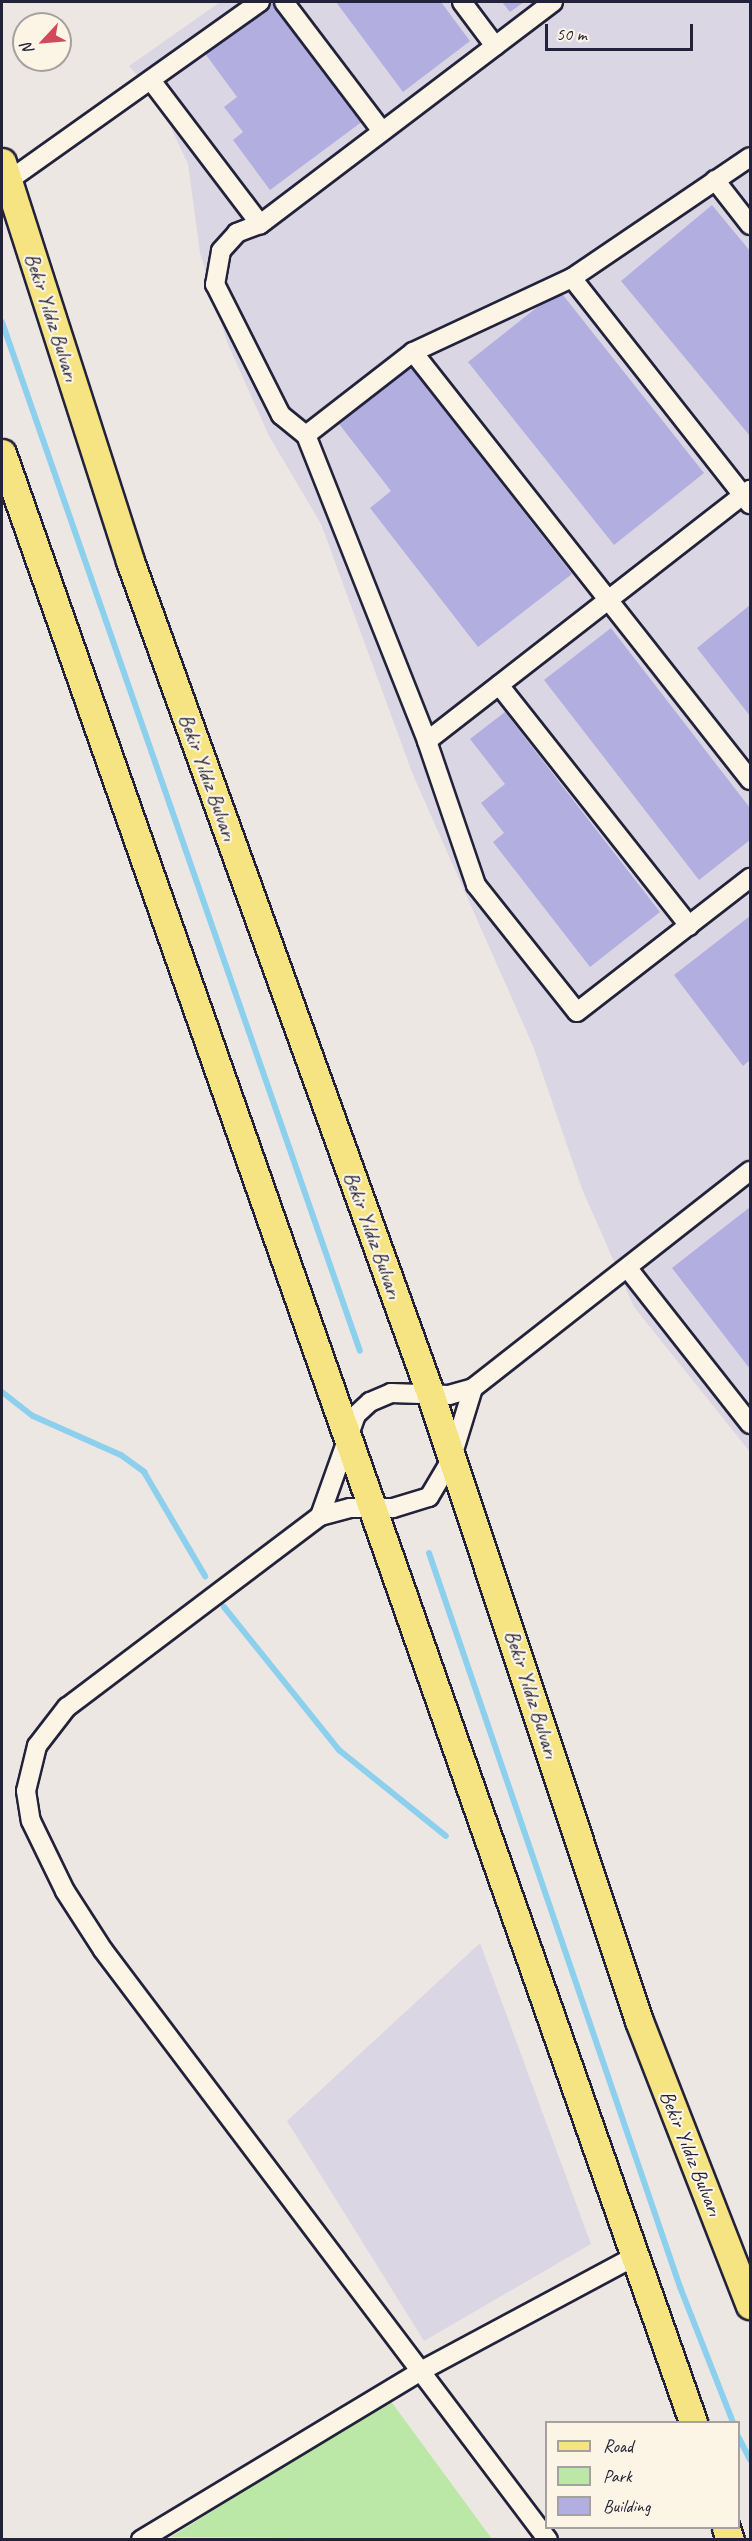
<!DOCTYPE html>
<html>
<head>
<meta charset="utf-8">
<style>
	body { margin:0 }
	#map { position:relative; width:752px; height:2541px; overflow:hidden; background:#ede7e4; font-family:Caveat,sans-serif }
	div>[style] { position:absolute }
	.built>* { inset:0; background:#dbd6e3 }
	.green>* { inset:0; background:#bbe8a6 }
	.stream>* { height:6px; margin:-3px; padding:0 3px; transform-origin:3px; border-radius:3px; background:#8cd0ed }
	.building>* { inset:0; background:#b2afe0 }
	.roads { filter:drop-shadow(2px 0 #22223b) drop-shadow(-2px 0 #22223b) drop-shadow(0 2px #22223b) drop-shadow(0 -2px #22223b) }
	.minor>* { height:18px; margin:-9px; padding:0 9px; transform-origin:9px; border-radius:9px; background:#fcf5e5 }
	.primary>* { height:27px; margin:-13.5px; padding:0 13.5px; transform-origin:13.5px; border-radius:13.5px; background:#f6e381 }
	span { translate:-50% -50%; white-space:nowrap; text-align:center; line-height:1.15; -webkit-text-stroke:4.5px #fcf5e5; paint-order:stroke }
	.street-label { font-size:21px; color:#22223b }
	.frame { position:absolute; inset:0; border:3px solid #22223b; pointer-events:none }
	.legend { position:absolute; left:545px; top:2421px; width:195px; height:108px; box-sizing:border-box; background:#fcf5e5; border:2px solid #a5a1a1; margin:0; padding:8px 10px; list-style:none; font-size:18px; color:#22223b }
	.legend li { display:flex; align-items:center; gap:12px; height:30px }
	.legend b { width:30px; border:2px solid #a5a1a1 }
	.north { position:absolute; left:12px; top:12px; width:60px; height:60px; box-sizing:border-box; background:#fcf5e5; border:2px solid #a5a1a1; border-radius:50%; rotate:244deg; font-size:16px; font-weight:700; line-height:24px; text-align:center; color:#22223b }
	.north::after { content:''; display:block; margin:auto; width:21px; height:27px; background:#d1495b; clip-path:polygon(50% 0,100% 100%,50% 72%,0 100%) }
	.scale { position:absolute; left:545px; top:24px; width:148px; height:27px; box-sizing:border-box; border:3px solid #22223b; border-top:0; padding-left:8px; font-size:18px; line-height:21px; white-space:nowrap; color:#22223b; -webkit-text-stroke:4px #fcf5e5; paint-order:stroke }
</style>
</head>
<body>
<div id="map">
	<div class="built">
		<div style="clip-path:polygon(220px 2px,750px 2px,750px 1452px,634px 1307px,582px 1189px,533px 1046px,413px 775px,321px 524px,269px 436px,227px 342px,200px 253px,188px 164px,158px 100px,129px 66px)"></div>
		<div style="clip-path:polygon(480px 1943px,591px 2244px,424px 2341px,287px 2121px)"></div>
	</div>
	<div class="green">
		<div style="clip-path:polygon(390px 2400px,492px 2539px,171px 2537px)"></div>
	</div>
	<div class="stream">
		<div style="left:2px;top:322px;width:1089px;rotate:70.82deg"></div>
		<div style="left:2px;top:1392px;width:39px;rotate:38deg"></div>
		<div style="left:33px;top:1416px;width:96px;rotate:23.9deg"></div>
		<div style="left:121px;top:1455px;width:29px;rotate:36deg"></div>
		<div style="left:144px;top:1472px;width:121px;rotate:59.6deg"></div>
		<div style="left:429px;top:1553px;width:776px;rotate:71.12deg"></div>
		<div style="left:680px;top:2287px;width:145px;rotate:68.6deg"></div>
		<div style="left:224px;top:1607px;width:184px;rotate:51.2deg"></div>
		<div style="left:339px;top:1750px;width:137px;rotate:38.8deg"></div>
		<div style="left:738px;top:2436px;width:27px;rotate:63deg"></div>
	</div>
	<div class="building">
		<div style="clip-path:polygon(264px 2px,275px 2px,363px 121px,270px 190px,233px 140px,243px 132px,224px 107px,237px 97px,201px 48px)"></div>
		<div style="clip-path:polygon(336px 2px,441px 2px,470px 41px,403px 92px)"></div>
		<div style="clip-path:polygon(502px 2px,524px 2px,510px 12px)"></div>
		<div style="clip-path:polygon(712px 205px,750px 251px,750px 436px,621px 281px)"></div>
		<div style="clip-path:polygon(559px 290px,704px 473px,614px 545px,468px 362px)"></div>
		<div style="clip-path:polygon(408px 364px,572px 574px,478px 647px,370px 508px,391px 491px,336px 420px)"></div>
		<div style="clip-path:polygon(750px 605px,750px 716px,697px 648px)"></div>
		<div style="clip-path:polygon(611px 628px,750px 808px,750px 840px,699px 880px,544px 680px)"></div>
		<div style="clip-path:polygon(505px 712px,660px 912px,590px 967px,493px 842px,504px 833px,481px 803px,505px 784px,470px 739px)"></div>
		<div style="clip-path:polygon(750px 916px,750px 1060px,743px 1066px,674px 975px)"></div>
		<div style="clip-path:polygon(750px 1207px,750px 1369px,672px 1268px)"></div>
	</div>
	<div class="roads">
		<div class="minor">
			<div style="left:284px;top:2px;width:162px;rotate:52.8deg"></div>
			<div style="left:462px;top:2px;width:55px;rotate:53.1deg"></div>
			<div style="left:553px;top:2px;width:368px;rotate:142.8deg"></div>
			<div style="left:260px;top:224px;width:25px;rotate:159deg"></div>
			<div style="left:237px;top:233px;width:24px;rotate:132deg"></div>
			<div style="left:221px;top:251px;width:34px;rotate:100deg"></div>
			<div style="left:215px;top:284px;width:147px;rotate:63.3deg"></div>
			<div style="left:281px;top:415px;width:32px;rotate:39deg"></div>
			<div style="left:306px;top:435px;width:329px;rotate:68.4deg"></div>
			<div style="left:427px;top:741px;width:152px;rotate:71.2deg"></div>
			<div style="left:476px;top:885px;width:162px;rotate:51.5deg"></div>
			<div style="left:577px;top:1012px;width:219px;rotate:-37.8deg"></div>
			<div style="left:153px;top:83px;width:177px;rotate:52.8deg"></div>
			<div style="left:715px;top:180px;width:57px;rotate:52.1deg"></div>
			<div style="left:8px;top:181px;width:309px;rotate:-35.4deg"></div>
			<div style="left:572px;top:278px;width:288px;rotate:51.8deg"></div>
			<div style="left:413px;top:352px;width:545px;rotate:51.78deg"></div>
			<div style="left:306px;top:435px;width:135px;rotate:-37.8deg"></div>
			<div style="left:413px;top:352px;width:175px;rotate:-25deg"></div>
			<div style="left:572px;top:278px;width:215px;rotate:-34.2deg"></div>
			<div style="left:499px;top:685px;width:307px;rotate:51.7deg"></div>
			<div style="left:427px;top:741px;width:409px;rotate:-37.9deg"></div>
			<div style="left:629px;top:1270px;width:196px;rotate:51.8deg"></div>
			<div style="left:473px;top:1388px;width:75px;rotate:107deg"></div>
			<div style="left:451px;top:1460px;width:43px;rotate:120.7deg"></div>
			<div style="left:429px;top:1497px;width:38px;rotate:163deg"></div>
			<div style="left:393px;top:1508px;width:43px;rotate:180deg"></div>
			<div style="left:350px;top:1508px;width:31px;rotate:165deg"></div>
			<div style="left:320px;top:1516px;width:317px;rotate:142.9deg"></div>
			<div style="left:67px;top:1707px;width:49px;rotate:127.6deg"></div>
			<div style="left:37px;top:1746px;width:46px;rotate:103.7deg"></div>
			<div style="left:26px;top:1791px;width:30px;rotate:81deg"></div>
			<div style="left:31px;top:1821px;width:78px;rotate:64.1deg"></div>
			<div style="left:65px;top:1891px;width:70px;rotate:57.2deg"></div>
			<div style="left:103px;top:1950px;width:739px;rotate:52.98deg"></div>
			<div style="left:320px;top:1516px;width:107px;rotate:-70.4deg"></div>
			<div style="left:356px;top:1415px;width:19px;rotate:-43deg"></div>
			<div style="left:370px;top:1402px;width:23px;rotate:-23deg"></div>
			<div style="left:391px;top:1393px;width:58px;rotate:2deg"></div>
			<div style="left:449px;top:1395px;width:25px;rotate:-16deg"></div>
			<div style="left:473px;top:1388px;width:352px;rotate:-38.1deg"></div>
			<div style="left:141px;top:2540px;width:325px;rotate:-31.1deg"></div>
			<div style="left:419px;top:2372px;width:245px;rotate:-28.2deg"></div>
		</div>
		<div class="primary">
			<div style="left:2px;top:162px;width:419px;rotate:72.2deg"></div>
			<div style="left:130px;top:561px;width:884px;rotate:70.17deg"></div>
			<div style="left:430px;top:1393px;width:662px;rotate:71.59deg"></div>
			<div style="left:639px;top:2021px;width:305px;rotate:68.7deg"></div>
			<div style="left:2px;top:453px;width:2087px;rotate:70.66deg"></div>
			<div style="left:726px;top:2528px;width:13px;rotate:72deg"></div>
		</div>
	</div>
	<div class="street-label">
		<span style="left:52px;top:317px;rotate:72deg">Bekir Yıldız Bulvarı</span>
		<span style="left:208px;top:777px;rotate:70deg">Bekir Yıldız Bulvarı</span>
		<span style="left:373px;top:1235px;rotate:70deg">Bekir Yıldız Bulvarı</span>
		<span style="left:532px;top:1694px;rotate:72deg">Bekir Yıldız Bulvarı</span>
		<span style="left:691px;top:2153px;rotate:68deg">Bekir Yıldız Bulvarı</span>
	</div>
	<div class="frame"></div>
	<ul class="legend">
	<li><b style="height:8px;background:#f6e381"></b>Road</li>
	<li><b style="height:16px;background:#bbe8a6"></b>Park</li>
	<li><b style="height:16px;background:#b2afe0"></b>Building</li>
	</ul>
	<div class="north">N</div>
	<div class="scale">50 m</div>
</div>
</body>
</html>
